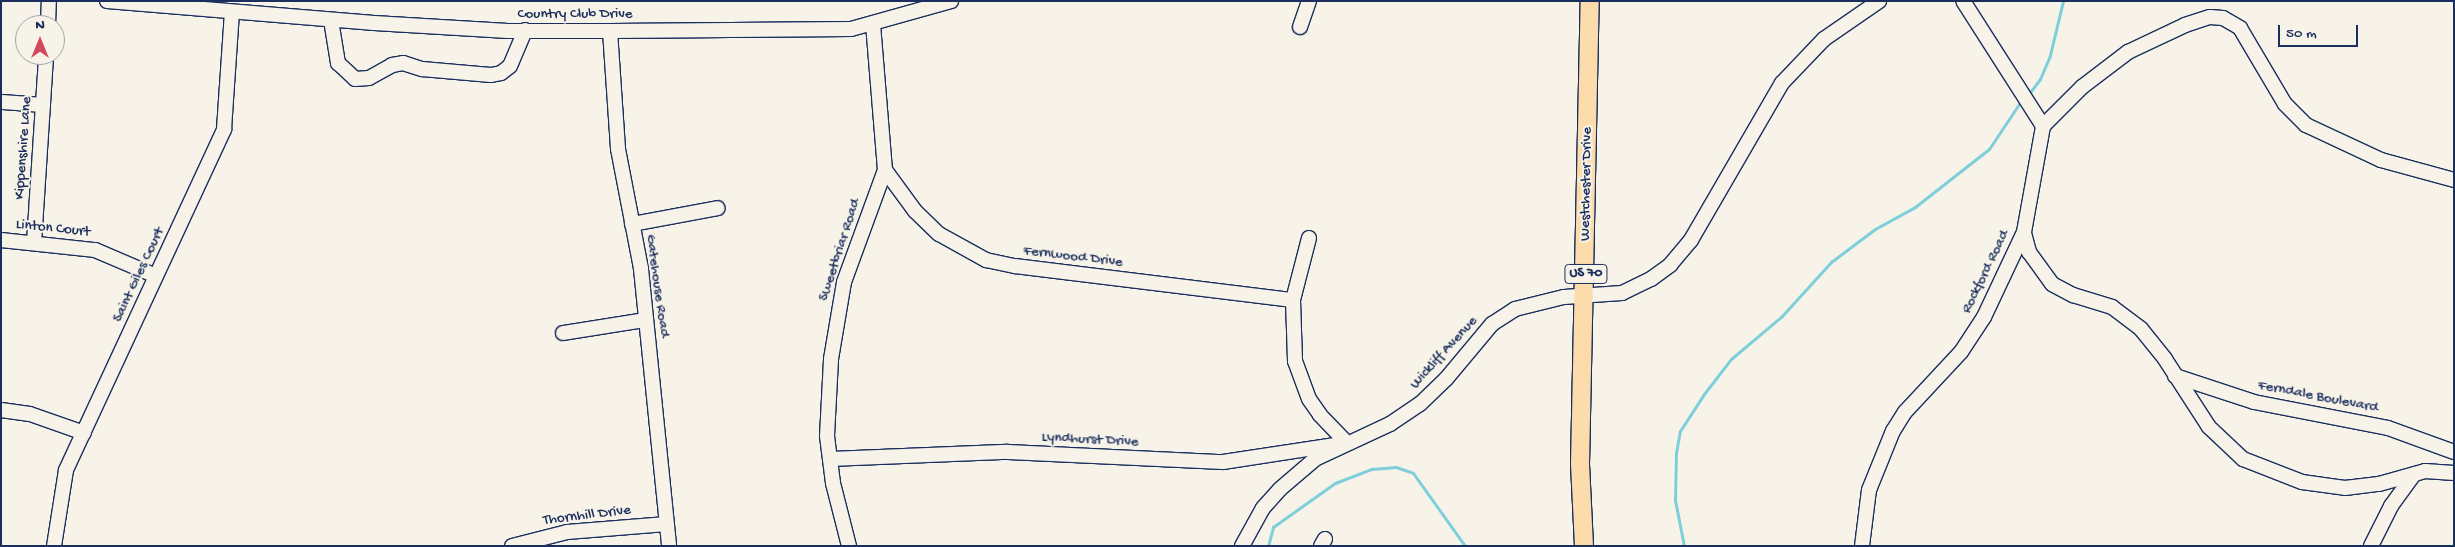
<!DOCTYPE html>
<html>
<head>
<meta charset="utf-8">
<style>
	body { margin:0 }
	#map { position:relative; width:2455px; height:547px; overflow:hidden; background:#f7f3e8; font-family:"Gochi Hand",sans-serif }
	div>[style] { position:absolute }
	.stream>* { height:3px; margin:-1.5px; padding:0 1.5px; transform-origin:1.5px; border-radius:1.5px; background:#7fcfda }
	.roads { filter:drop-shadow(1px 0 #1b2f5e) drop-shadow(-1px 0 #1b2f5e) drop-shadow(0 1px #1b2f5e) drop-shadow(0 -1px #1b2f5e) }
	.minor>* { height:14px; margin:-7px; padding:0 7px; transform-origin:7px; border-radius:7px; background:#f7f3e8 }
	.major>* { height:18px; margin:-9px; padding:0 9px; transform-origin:9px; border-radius:9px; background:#fddcac }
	span { translate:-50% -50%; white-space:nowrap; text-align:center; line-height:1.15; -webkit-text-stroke:4px #f7f3e8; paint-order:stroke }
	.shield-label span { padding:1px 4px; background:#f7f3e8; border:1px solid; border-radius:4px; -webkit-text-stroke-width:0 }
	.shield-label { font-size:14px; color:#1b2f5e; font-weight:700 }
	.street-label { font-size:15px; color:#1b2f5e }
	.frame { position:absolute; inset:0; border:2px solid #1b2f5e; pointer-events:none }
	.north { position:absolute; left:15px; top:15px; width:50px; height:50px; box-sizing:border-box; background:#f7f3e8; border:1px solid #9fa5b1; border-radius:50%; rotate:0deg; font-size:14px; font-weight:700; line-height:20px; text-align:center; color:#1b2f5e }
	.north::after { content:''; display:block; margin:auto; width:18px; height:22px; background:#d1495b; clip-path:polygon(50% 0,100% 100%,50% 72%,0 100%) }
	.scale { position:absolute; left:2278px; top:25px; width:80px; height:22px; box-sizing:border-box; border:2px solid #1b2f5e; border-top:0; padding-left:6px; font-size:15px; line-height:18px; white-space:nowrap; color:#1b2f5e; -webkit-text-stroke:4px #f7f3e8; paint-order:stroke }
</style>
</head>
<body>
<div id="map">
	<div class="stream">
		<div style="left:2028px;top:95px;width:20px;rotate:-53deg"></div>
		<div style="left:2040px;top:79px;width:26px;rotate:-67deg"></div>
		<div style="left:2050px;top:55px;width:56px;rotate:-76.5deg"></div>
		<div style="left:1268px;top:546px;width:20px;rotate:-75deg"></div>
		<div style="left:1273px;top:527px;width:76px;rotate:-35.4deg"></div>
		<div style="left:1335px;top:483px;width:40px;rotate:-21deg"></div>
		<div style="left:1372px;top:469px;width:24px;rotate:-5deg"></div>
		<div style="left:1396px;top:467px;width:18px;rotate:19deg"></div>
		<div style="left:1413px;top:473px;width:90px;rotate:54.5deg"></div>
		<div style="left:1684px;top:546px;width:47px;rotate:-101.1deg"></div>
		<div style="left:1675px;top:500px;width:47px;rotate:-88.8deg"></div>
		<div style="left:1676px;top:453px;width:22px;rotate:-80deg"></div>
		<div style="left:1680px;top:431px;width:44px;rotate:-57deg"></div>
		<div style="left:1704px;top:394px;width:44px;rotate:-52.4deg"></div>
		<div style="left:1731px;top:359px;width:67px;rotate:-40.1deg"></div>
		<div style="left:1782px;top:316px;width:73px;rotate:-47.8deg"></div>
		<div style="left:1831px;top:262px;width:55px;rotate:-36.9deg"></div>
		<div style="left:1875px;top:229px;width:46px;rotate:-28.8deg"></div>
		<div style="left:1915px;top:207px;width:94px;rotate:-38.1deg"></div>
		<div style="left:1989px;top:149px;width:58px;rotate:-56.3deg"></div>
	</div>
	<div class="roads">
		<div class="minor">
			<div style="left:107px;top:1px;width:268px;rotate:4.7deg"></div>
			<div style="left:374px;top:23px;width:134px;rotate:3.4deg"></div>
			<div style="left:508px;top:31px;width:102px"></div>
			<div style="left:610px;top:31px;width:241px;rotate:-0.5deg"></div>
			<div style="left:851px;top:29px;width:104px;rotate:-15.6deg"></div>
			<div style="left:331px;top:20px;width:44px;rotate:80.8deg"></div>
			<div style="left:338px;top:63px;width:23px;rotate:43deg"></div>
			<div style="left:355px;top:79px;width:14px;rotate:-4deg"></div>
			<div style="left:369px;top:78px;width:26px;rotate:-29deg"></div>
			<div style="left:392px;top:65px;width:11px;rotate:-10deg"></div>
			<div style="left:403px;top:63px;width:20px;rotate:18deg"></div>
			<div style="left:422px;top:69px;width:69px;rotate:5deg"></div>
			<div style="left:491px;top:75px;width:10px;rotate:-11deg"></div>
			<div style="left:501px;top:73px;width:11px;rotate:-38deg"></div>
			<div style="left:510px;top:66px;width:39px;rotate:-67deg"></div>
			<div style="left:48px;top:25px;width:24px;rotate:-88deg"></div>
			<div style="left:1300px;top:27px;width:28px;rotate:-71deg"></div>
			<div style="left:610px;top:31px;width:118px;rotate:86.1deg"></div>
			<div style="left:618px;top:149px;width:122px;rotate:79.1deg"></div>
			<div style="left:641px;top:269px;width:278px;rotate:84.2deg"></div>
			<div style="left:1px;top:102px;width:42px;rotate:4.1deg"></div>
			<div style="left:2043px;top:126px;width:55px;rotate:-45deg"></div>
			<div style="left:2082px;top:87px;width:58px;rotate:-37.3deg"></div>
			<div style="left:2128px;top:52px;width:63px;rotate:-25.3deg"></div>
			<div style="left:2185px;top:25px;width:26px;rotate:-18deg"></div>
			<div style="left:2210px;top:17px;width:13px;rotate:4deg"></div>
			<div style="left:2223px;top:18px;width:20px;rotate:30deg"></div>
			<div style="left:2240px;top:28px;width:88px;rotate:59.4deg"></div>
			<div style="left:2285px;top:104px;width:30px;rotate:45deg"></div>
			<div style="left:2306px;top:125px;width:83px;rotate:25deg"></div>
			<div style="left:2381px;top:160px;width:76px;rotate:15.3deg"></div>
			<div style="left:885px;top:170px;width:51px;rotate:53.8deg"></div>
			<div style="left:915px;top:211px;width:33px;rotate:44deg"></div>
			<div style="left:939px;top:234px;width:54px;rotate:29deg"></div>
			<div style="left:986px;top:260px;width:30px;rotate:12deg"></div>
			<div style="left:1015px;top:266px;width:280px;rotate:7deg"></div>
			<div style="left:632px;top:224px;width:87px;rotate:-10.5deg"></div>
			<div style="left:2024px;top:233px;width:20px;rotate:75deg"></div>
			<div style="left:2029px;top:252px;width:39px;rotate:54deg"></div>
			<div style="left:2052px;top:284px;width:24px;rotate:28deg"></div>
			<div style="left:2073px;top:295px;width:41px;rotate:17.1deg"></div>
			<div style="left:2112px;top:307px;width:36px;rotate:37deg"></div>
			<div style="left:2141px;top:329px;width:38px;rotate:51deg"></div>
			<div style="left:2165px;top:359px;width:81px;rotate:57.1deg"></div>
			<div style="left:2209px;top:427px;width:47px;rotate:43.3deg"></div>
			<div style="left:2243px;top:459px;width:63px;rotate:21.3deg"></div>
			<div style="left:2302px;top:482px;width:43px;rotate:7.9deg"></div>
			<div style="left:2345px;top:488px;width:34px;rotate:-7deg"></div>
			<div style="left:2379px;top:484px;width:48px;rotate:-15.8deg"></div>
			<div style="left:2425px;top:471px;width:29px;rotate:4deg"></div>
			<div style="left:1309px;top:238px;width:64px;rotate:104.5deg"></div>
			<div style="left:1293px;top:300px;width:61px;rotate:88.1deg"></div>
			<div style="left:1295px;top:361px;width:40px;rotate:69.8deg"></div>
			<div style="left:1309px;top:399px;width:19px;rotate:55deg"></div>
			<div style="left:1320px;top:415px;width:39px;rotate:46deg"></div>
			<div style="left:1px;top:240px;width:95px;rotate:6.1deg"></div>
			<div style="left:95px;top:250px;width:66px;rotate:23.1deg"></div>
			<div style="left:34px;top:243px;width:188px;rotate:-86.3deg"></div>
			<div style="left:563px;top:333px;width:83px;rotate:-9deg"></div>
			<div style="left:2175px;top:376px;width:83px;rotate:18.2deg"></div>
			<div style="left:2254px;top:402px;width:136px;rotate:11deg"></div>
			<div style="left:2388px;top:428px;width:70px;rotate:20deg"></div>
			<div style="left:1px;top:410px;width:29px;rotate:8deg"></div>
			<div style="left:30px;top:414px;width:57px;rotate:19.4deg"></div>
			<div style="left:830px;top:459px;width:178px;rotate:-2.3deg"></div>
			<div style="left:1008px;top:452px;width:215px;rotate:2.7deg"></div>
			<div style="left:1223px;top:462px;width:112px;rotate:-8.7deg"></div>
			<div style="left:54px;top:546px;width:77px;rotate:-81deg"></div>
			<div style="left:66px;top:470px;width:376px;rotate:-65.1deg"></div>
			<div style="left:224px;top:129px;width:116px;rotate:-86.1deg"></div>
			<div style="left:512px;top:546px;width:57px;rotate:-14.3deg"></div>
			<div style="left:567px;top:532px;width:100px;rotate:-4.6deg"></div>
			<div style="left:849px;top:546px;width:65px;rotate:-104.3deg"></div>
			<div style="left:833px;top:483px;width:47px;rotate:-97.3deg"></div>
			<div style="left:827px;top:436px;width:77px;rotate:-87deg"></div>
			<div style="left:831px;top:359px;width:78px;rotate:-80.4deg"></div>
			<div style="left:844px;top:282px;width:119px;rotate:-69.9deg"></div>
			<div style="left:885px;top:170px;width:146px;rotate:-94.7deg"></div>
			<div style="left:1242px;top:546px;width:43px;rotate:-61.1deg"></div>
			<div style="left:1263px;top:508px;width:25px;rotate:-48deg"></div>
			<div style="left:1280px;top:489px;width:46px;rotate:-40.6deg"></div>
			<div style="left:1315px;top:459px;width:83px;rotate:-25deg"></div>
			<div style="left:1390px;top:424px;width:36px;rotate:-34deg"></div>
			<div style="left:1420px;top:404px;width:36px;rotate:-44deg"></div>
			<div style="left:1446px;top:379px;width:72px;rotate:-50.1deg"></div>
			<div style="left:1492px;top:324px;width:27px;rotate:-33deg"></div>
			<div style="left:1515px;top:309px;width:50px;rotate:-13.8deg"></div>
			<div style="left:1564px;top:297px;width:58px;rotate:-3.9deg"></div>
			<div style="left:1622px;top:293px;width:32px;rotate:-26deg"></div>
			<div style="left:1651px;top:279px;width:24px;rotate:-36deg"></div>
			<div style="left:1670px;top:265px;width:33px;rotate:-50deg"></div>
			<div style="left:1691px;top:240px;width:181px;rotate:-59.9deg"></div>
			<div style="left:1782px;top:83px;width:61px;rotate:-46.3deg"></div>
			<div style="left:1824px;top:39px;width:67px;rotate:-34.6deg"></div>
			<div style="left:1321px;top:546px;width:8px;rotate:-60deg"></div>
			<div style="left:1862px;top:546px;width:56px;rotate:-82.9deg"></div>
			<div style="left:1869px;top:490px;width:64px;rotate:-67.9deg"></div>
			<div style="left:1893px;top:431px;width:22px;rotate:-58deg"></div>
			<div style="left:1905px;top:412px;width:82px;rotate:-47deg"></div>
			<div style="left:1961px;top:352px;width:42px;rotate:-56.7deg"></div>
			<div style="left:1984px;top:317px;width:94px;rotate:-64.8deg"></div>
			<div style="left:2024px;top:232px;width:108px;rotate:-79.8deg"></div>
			<div style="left:2043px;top:126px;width:148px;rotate:-122.6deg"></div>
			<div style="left:2371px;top:546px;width:45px;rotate:-63.4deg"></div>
			<div style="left:2391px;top:506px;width:39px;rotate:-54deg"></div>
		</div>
		<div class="major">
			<div style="left:1584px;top:546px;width:82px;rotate:-92.8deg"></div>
			<div style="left:1580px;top:464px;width:463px;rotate:-88.8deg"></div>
		</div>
	</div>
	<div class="shield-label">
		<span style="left:1586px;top:274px">US 70</span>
	</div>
	<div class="street-label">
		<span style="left:575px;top:15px">Country Club Drive</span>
		<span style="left:24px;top:148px;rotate:-86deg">Kippenshire Lane</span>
		<span style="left:1587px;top:184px;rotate:-89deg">Westchester Drive</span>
		<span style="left:53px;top:229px;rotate:6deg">Linton Court</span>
		<span style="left:840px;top:250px;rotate:-72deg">Sweetbriar Road</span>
		<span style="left:1073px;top:257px;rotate:7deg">Fernwood Drive</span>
		<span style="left:1986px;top:272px;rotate:-64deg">Rockford Road</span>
		<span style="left:139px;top:275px;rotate:-65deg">Saint Giles Court</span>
		<span style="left:657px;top:286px;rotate:82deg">Gatehouse Road</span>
		<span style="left:1444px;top:353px;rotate:-48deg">Wickliff Avenue</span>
		<span style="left:2318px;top:397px;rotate:11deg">Ferndale Boulevard</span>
		<span style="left:1090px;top:440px;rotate:3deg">Lyndhurst Drive</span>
		<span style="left:587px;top:516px;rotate:-7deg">Thornhill Drive</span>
	</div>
	<div class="frame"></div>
	<div class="north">N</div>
	<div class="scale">50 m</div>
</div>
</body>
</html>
